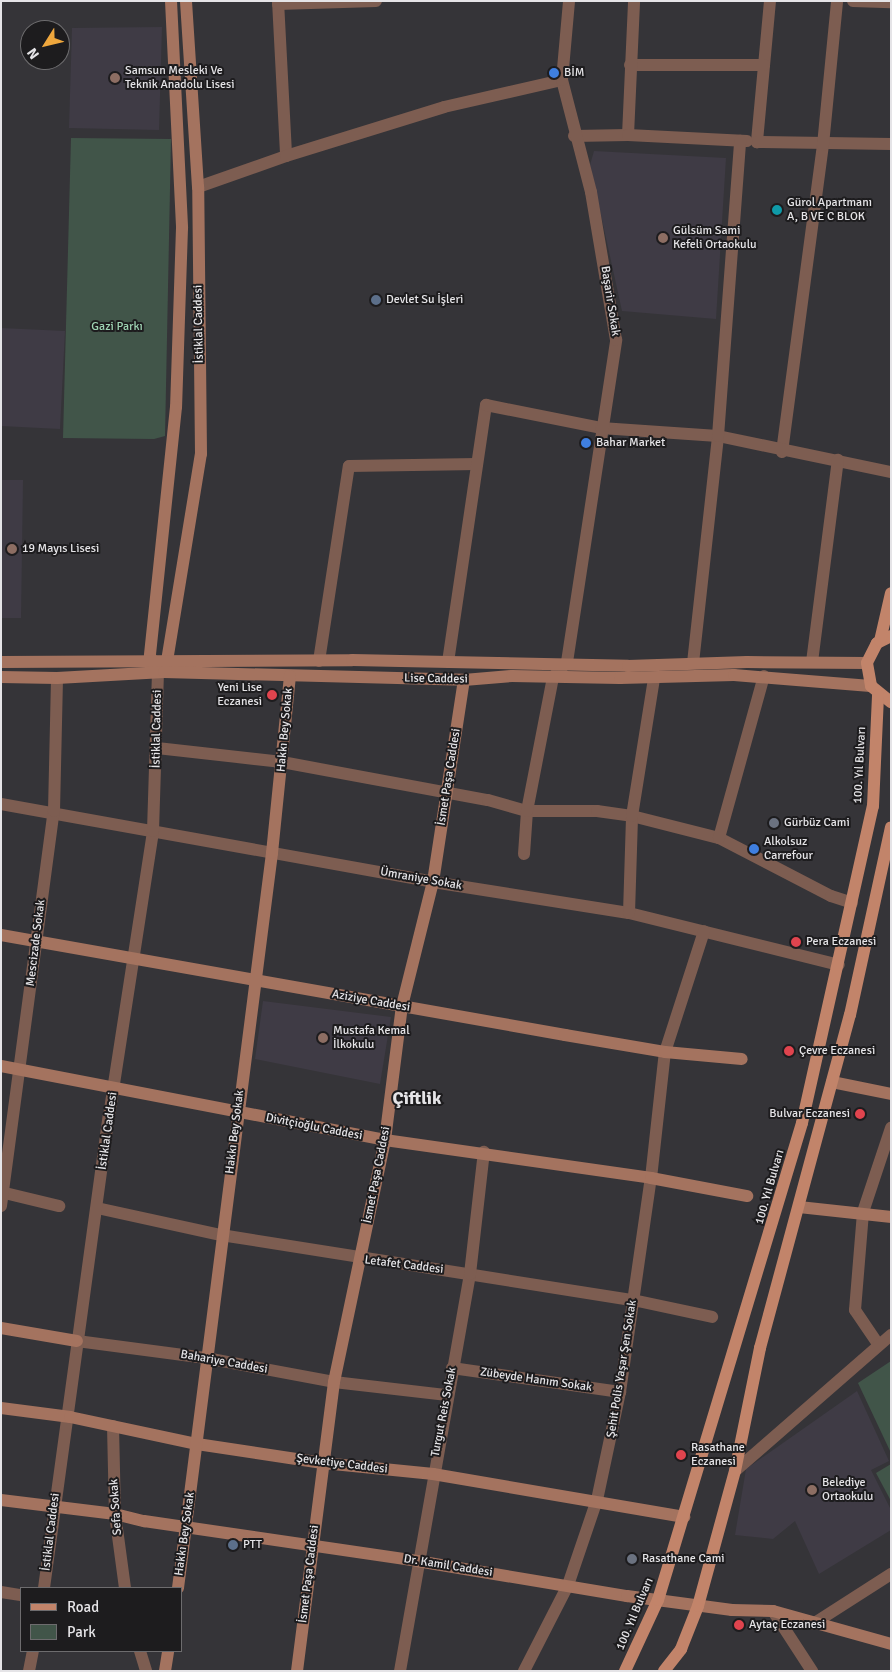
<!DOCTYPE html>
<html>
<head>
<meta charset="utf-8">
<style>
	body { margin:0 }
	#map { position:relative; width:892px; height:1672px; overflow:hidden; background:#353438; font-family:Signika,sans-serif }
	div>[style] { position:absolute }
	.built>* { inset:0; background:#3f3b45 }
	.green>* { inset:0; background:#415549 }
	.street>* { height:12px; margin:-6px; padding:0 6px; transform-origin:6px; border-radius:6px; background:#7d5d51 }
	.secondary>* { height:12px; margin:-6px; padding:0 6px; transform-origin:6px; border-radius:6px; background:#a4735f }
	.primary>* { height:12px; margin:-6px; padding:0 6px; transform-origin:6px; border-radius:6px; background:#c2846a }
	.dots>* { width:14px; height:14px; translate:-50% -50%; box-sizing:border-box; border:2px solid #1d1c1e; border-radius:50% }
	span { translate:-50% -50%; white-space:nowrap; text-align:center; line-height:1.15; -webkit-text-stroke:4px #1d1c1e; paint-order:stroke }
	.poi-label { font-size:12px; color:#e5e4e7 }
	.left { translate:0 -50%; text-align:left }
	.right { translate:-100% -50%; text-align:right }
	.street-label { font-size:12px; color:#e5e4e7 }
	.park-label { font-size:12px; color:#9fd4b4 }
	.district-label { font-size:18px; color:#e5e4e7; font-weight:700 }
	.frame { position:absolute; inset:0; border:2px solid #e5e4e7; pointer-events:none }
	.legend { position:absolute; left:20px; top:1587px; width:162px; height:65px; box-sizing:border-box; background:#1d1c1e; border:1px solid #6d6c6e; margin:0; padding:6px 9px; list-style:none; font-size:15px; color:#e5e4e7 }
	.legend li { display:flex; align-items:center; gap:10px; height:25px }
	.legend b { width:25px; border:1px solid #6d6c6e }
	.north { position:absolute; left:20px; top:20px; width:50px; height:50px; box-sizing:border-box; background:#1d1c1e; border:1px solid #6d6c6e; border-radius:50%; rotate:234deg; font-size:14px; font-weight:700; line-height:20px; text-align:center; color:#e5e4e7 }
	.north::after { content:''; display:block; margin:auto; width:18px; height:22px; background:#efa73d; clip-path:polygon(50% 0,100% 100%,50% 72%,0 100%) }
</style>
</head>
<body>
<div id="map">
	<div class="built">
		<div style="clip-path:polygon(162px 27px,159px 130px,69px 128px,72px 28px)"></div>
		<div style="clip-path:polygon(594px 151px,726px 158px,716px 319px,622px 311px,590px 165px)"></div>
		<div style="clip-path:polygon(1px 328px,65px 331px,60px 429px,1px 426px)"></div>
		<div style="clip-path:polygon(1px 480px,23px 480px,21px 618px,1px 618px)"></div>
		<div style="clip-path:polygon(263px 1001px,391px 1017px,380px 1084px,255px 1059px)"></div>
		<div style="clip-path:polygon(857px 1391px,889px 1461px,871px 1470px,891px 1510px,891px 1530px,819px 1574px,795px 1521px,773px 1539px,735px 1535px,746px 1469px)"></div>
	</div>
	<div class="green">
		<div style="clip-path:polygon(71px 138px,171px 139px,165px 436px,154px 439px,63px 438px)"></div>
		<div style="clip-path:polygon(891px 1361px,891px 1453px,858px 1383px)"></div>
		<div style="clip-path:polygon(891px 1464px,891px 1501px,876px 1473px)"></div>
	</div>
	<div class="street">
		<div style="left:278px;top:1px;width:155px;rotate:87deg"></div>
		<div style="left:770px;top:1px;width:142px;rotate:95.3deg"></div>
		<div style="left:757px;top:142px;width:134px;rotate:0.9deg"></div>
		<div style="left:853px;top:1px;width:38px;rotate:2deg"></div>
		<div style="left:278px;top:4px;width:98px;rotate:-1.8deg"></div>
		<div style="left:630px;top:65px;width:134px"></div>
		<div style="left:628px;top:135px;width:134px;rotate:-87.4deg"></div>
		<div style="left:574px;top:136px;width:54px;rotate:-1.1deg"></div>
		<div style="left:628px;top:135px;width:119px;rotate:2.9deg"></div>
		<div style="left:198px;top:187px;width:93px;rotate:-19.4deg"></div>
		<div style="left:286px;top:156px;width:165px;rotate:-17.2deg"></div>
		<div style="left:444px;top:107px;width:121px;rotate:-12.9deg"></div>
		<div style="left:782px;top:452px;width:310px;rotate:-82.4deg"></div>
		<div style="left:823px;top:145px;width:145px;rotate:-84.4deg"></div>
		<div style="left:319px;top:661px;width:197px;rotate:-81.3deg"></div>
		<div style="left:349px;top:466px;width:128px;rotate:-0.9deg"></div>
		<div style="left:448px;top:662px;width:260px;rotate:-81.6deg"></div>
		<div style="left:486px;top:405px;width:117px;rotate:11.3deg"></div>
		<div style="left:601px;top:428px;width:117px;rotate:3.9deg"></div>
		<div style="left:718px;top:436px;width:177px;rotate:11.8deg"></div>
		<div style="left:812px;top:662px;width:204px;rotate:-82.7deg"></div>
		<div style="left:693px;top:663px;width:228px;rotate:-83.7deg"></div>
		<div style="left:718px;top:436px;width:296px;rotate:-85.7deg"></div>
		<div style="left:157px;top:748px;width:126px;rotate:6.4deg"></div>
		<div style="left:282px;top:762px;width:209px;rotate:10.5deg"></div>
		<div style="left:488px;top:800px;width:41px;rotate:15.8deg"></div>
		<div style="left:527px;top:811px;width:70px"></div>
		<div style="left:597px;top:811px;width:35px;rotate:8deg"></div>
		<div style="left:632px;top:816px;width:90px;rotate:14.2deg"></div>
		<div style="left:719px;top:838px;width:126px;rotate:27.4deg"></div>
		<div style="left:831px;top:896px;width:22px;rotate:18deg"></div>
		<div style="left:1px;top:804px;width:439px;rotate:10.2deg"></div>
		<div style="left:433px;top:882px;width:198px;rotate:9deg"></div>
		<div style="left:629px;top:913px;width:216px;rotate:13.9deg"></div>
		<div style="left:719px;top:838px;width:168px;rotate:-74.5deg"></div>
		<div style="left:524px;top:854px;width:43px;rotate:-86deg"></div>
		<div style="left:527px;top:811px;width:136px;rotate:-79deg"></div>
		<div style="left:553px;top:677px;width:21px;rotate:-47deg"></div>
		<div style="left:567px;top:662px;width:326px;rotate:-81.3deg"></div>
		<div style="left:616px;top:340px;width:150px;rotate:-99.6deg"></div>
		<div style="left:591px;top:192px;width:116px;rotate:-104.5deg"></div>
		<div style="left:562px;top:80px;width:79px;rotate:-84.9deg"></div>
		<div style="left:629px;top:913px;width:97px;rotate:-88.2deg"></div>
		<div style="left:632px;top:816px;width:140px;rotate:-80.9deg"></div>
		<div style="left:1px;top:1192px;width:60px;rotate:13.6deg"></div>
		<div style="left:1px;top:1206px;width:399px;rotate:-82.4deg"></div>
		<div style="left:54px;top:811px;width:133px;rotate:-88.7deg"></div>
		<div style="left:97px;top:1208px;width:127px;rotate:12.3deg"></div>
		<div style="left:221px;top:1235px;width:417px;rotate:9deg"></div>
		<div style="left:633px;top:1300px;width:81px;rotate:12.1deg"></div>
		<div style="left:77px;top:1341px;width:130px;rotate:7.5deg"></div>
		<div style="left:206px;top:1358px;width:130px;rotate:10.6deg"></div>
		<div style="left:334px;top:1382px;width:114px;rotate:6.6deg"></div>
		<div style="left:878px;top:1344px;width:41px;rotate:-124.1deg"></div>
		<div style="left:855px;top:1310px;width:98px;rotate:-85.3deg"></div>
		<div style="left:863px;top:1212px;width:89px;rotate:-71.6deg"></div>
		<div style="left:452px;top:1368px;width:170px;rotate:8.1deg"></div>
		<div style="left:113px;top:1426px;width:88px;rotate:88.7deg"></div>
		<div style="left:115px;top:1514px;width:75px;rotate:82.3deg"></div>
		<div style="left:735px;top:1471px;width:207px;rotate:-41.1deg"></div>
		<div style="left:44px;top:1588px;width:476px;rotate:-82.2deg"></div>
		<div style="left:109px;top:1116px;width:288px;rotate:-81.2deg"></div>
		<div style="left:153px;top:831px;width:159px;rotate:-88.2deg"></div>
		<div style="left:1px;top:1592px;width:20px;rotate:9deg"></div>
		<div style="left:773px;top:1611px;width:72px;rotate:57deg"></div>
		<div style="left:813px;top:1624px;width:93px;rotate:-32.7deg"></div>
		<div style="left:140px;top:1651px;width:21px;rotate:73deg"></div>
		<div style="left:29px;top:1671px;width:20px;rotate:-79deg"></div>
		<div style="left:400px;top:1671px;width:403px;rotate:-80deg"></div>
		<div style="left:470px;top:1274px;width:123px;rotate:-83.5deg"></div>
		<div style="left:524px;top:1671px;width:97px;rotate:-62.9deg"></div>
		<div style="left:568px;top:1585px;width:90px;rotate:-71.2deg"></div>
		<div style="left:597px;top:1500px;width:110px;rotate:-78deg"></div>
		<div style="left:620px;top:1392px;width:216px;rotate:-81.8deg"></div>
		<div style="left:651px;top:1178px;width:127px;rotate:-83.7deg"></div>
		<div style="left:665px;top:1052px;width:127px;rotate:-72.1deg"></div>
	</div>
	<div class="secondary">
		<div style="left:171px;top:1px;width:227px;rotate:87.2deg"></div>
		<div style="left:182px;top:228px;width:179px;rotate:91.9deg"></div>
		<div style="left:176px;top:407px;width:250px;rotate:96deg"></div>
		<div style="left:150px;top:656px;width:18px;rotate:63deg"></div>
		<div style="left:158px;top:672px;width:14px;rotate:-51deg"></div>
		<div style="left:167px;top:661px;width:210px;rotate:-80.7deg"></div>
		<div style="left:201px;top:454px;width:267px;rotate:-90.6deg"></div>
		<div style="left:198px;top:187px;width:186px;rotate:-93.7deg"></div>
		<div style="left:1px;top:662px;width:351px;rotate:-0.3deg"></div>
		<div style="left:352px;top:660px;width:276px;rotate:1.2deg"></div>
		<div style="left:628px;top:666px;width:119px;rotate:-1.9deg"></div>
		<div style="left:747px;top:662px;width:120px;rotate:0.5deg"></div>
		<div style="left:1px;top:677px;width:56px;rotate:1deg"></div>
		<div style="left:57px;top:678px;width:107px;rotate:-3.2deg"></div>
		<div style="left:164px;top:672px;width:300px;rotate:1.5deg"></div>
		<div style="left:464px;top:680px;width:48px;rotate:-4.8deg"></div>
		<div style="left:512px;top:676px;width:108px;rotate:1.1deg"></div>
		<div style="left:620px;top:678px;width:114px;rotate:-1.5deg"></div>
		<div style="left:734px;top:675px;width:137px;rotate:4.6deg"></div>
		<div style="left:1px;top:935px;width:573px;rotate:10.05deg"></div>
		<div style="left:565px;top:1035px;width:101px;rotate:9.6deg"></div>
		<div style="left:665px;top:1052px;width:77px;rotate:5.2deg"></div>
		<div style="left:1px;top:1066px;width:391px;rotate:10.9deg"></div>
		<div style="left:385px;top:1140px;width:269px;rotate:8.1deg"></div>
		<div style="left:651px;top:1178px;width:98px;rotate:10.6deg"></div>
		<div style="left:832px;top:1082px;width:60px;rotate:11.5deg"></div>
		<div style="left:799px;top:1207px;width:93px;rotate:6.2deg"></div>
		<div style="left:1px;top:1328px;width:77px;rotate:9.7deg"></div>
		<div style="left:1px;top:1408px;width:70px;rotate:7.4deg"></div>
		<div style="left:70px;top:1417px;width:130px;rotate:12deg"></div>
		<div style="left:197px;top:1444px;width:127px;rotate:8.6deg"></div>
		<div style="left:323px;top:1463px;width:111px;rotate:5.7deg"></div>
		<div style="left:433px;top:1474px;width:255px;rotate:9.7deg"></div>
		<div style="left:1px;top:1500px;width:115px;rotate:7deg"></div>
		<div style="left:115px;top:1514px;width:30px;rotate:14deg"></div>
		<div style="left:144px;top:1521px;width:276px;rotate:8.3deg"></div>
		<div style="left:417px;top:1561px;width:213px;rotate:9.5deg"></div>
		<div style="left:627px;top:1596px;width:106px;rotate:7.6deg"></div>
		<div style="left:732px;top:1610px;width:41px;rotate:1.4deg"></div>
		<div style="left:773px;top:1611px;width:123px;rotate:15.6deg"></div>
		<div style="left:178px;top:1588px;width:741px;rotate:-82.71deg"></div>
		<div style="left:272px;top:853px;width:178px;rotate:-84.2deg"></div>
		<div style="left:165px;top:1671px;width:20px;rotate:-81deg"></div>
		<div style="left:297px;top:1671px;width:291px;rotate:-82.7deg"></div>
		<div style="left:334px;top:1382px;width:247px;rotate:-78.1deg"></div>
		<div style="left:385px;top:1140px;width:135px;rotate:-82.8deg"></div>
		<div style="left:402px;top:1006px;width:128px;rotate:-76deg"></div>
		<div style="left:433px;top:882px;width:204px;rotate:-81.3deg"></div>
	</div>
	<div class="primary">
		<div style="left:891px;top:636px;width:16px;rotate:153deg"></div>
		<div style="left:877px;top:643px;width:22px;rotate:117deg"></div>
		<div style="left:867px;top:663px;width:23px;rotate:80deg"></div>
		<div style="left:871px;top:686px;width:26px;rotate:39deg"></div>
		<div style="left:880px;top:641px;width:49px;rotate:-77.1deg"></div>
		<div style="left:625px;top:1671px;width:78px;rotate:-65.1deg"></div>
		<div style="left:658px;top:1600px;width:498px;rotate:-73.2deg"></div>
		<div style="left:802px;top:1123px;width:325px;rotate:-77.4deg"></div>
		<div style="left:873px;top:806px;width:111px;rotate:-87.4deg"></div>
		<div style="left:664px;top:1671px;width:28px;rotate:-52deg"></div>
		<div style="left:681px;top:1649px;width:46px;rotate:-68.4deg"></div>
		<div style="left:698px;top:1606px;width:140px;rotate:-74.7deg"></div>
		<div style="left:735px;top:1471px;width:126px;rotate:-78.5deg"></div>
		<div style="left:760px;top:1348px;width:345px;rotate:-74.9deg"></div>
		<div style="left:850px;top:1015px;width:192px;rotate:-77.7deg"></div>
	</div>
	<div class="dots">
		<div style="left:554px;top:73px;background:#3f7fe0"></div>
		<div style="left:115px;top:78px;background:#8d6e63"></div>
		<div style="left:777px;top:210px;background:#0f9aa8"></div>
		<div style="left:663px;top:238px;background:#8d6e63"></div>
		<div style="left:376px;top:300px;background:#5c6f8a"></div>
		<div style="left:586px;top:443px;background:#3f7fe0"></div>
		<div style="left:12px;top:549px;background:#8d6e63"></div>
		<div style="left:272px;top:695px;background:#e0444e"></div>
		<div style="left:774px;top:823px;background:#6b7280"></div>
		<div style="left:754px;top:849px;background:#3f7fe0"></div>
		<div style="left:796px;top:942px;background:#e0444e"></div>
		<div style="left:323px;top:1038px;background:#8d6e63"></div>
		<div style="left:789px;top:1051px;background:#e0444e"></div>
		<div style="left:860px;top:1114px;background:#e0444e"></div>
		<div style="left:681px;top:1455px;background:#e0444e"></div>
		<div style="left:812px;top:1490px;background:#8d6e63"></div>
		<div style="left:233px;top:1545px;background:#5c6f8a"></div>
		<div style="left:632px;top:1559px;background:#6b7280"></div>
		<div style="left:739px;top:1625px;background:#e0444e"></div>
	</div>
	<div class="poi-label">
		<span class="left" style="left:125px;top:78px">Samsun Mesleki Ve<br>Teknik Anadolu Lisesi</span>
		<span class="left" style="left:564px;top:73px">BİM</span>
		<span class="left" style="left:787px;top:210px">Gürol Apartmanı<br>A, B VE C BLOK</span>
		<span class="left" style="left:673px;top:238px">Gülsüm Sami<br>Kefeli Ortaokulu</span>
		<span class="left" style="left:386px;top:300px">Devlet Su İşleri</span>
		<span class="left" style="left:596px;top:443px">Bahar Market</span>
		<span class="left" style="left:22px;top:549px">19 Mayıs Lisesi</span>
		<span class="right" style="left:262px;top:695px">Yeni Lise<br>Eczanesi</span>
		<span class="left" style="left:784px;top:823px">Gürbüz Cami</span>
		<span class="left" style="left:764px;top:849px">Alkolsuz<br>Carrefour</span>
		<span class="left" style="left:806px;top:942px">Pera Eczanesi</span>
		<span class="left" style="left:333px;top:1038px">Mustafa Kemal<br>İlkokulu</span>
		<span class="left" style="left:799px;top:1051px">Çevre Eczanesi</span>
		<span class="right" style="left:850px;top:1114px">Bulvar Eczanesi</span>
		<span class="left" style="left:691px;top:1455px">Rasathane<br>Eczanesi</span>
		<span class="left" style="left:822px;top:1490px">Belediye<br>Ortaokulu</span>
		<span class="left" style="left:243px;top:1545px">PTT</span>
		<span class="left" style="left:642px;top:1559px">Rasathane Cami</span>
		<span class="left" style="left:749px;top:1625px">Aytaç Eczanesi</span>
	</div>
	<div class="street-label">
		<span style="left:610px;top:301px;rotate:81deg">Başarir Sokak</span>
		<span style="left:199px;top:324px;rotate:-91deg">İstiklal Caddesi</span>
		<span style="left:436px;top:679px;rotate:1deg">Lise Caddesi</span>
		<span style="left:157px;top:729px;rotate:-89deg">İstiklal Caddesi</span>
		<span style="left:285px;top:730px;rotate:-85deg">Hakkı Bey Sokak</span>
		<span style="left:860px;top:765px;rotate:-87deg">100. Yıl Bulvarı</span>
		<span style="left:449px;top:777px;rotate:-81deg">İsmet Paşa Caddesi</span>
		<span style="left:421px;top:879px;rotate:10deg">Ümraniye Sokak</span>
		<span style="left:36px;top:943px;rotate:-83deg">Mescizade Sokak</span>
		<span style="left:371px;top:1001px;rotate:10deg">Aziziye Caddesi</span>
		<span style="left:314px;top:1127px;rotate:11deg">Divitçioğlu Caddesi</span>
		<span style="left:108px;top:1131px;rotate:-82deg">İstiklal Caddesi</span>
		<span style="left:235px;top:1132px;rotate:-83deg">Hakkı Bey Sokak</span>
		<span style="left:377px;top:1175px;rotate:-79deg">İsmet Paşa Caddesi</span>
		<span style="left:770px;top:1187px;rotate:-74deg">100. Yıl Bulvarı</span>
		<span style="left:404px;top:1265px;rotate:7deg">Letafet Caddesi</span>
		<span style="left:224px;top:1362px;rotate:10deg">Bahariye Caddesi</span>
		<span style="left:622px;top:1369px;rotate:-81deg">Şehit Polis Yaşar Şen Sokak</span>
		<span style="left:536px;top:1380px;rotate:8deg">Zübeyde Hanım Sokak</span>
		<span style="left:444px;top:1412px;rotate:-79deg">Turgut Reis Sokak</span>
		<span style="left:342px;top:1464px;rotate:7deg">Şevketiye Caddesi</span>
		<span style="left:116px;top:1507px;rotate:-94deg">Sefa Sokak</span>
		<span style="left:51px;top:1532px;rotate:-83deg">İstiklal Caddesi</span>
		<span style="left:185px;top:1534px;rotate:-82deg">Hakkı Bey Sokak</span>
		<span style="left:448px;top:1566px;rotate:9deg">Dr. Kamil Caddesi</span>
		<span style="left:309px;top:1574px;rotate:-83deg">İsmet Paşa Caddesi</span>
		<span style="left:635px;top:1614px;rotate:-67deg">100. Yıl Bulvarı</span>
	</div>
	<div class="park-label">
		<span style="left:117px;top:327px">Gazi Parkı</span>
	</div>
	<div class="district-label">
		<span style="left:417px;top:1098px">Çiftlik</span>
	</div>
	<div class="frame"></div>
	<ul class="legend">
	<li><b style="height:6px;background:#c2846a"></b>Road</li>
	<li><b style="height:14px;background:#415549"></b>Park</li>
	</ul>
	<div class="north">N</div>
</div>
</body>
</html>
